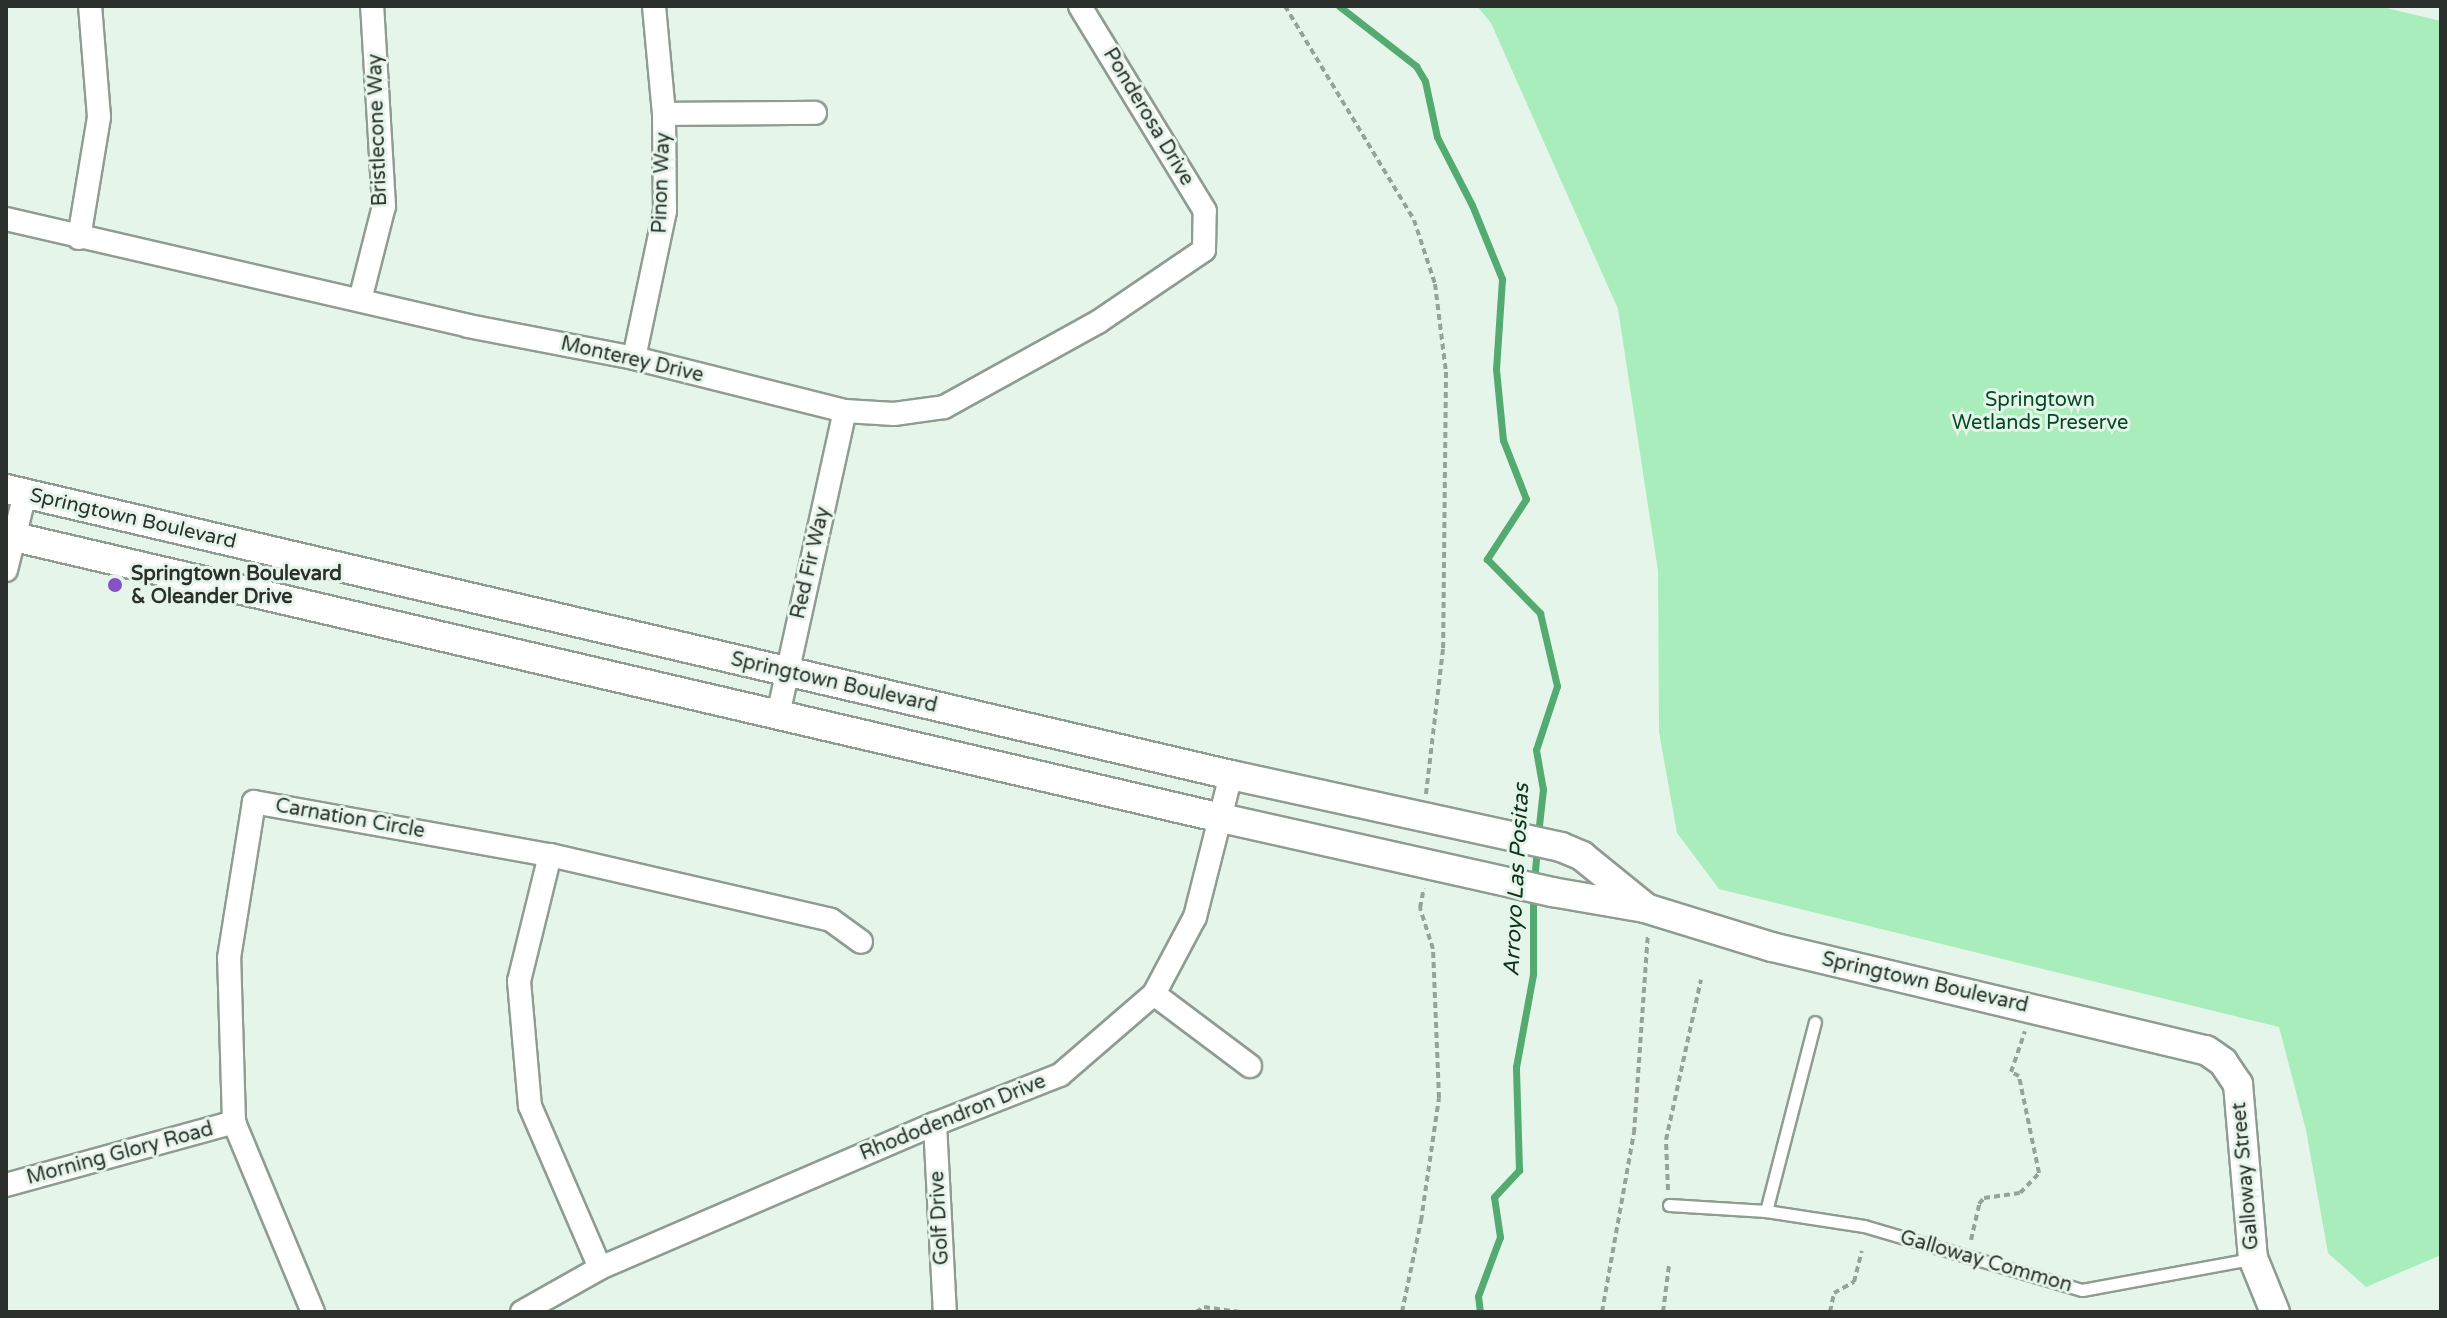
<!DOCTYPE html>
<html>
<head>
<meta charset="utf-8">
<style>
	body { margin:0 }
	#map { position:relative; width:2447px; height:1318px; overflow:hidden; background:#e6f5e9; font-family:"Varela Round",sans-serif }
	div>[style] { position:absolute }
	.green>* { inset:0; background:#a8edbb }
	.stream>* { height:7px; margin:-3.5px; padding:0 3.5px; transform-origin:3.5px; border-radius:3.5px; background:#53ab71 }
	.path>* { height:4px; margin-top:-2px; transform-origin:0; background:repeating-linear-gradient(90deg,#97a299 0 6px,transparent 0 10px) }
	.roads { filter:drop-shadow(2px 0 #8e9c91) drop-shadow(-2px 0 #8e9c91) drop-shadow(0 2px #8e9c91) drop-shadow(0 -2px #8e9c91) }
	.service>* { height:11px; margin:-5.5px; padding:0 5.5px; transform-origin:5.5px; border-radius:5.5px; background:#fff }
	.minor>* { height:22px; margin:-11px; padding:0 11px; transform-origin:11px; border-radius:11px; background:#fff }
	.tertiary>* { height:28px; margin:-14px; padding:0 14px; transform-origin:14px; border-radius:14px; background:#fff }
	.dots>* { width:22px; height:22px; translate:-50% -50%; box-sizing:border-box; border:4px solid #e6f5e9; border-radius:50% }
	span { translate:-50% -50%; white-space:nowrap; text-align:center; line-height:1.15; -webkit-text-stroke:6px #e6f5e9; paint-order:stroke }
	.street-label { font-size:20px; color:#2b302c }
	.park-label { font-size:20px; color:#024a24 }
	.poi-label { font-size:20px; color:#2b302c; font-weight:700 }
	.left { translate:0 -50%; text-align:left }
	.water-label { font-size:22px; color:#0d331b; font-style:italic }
	.frame { position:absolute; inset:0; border:8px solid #2b302c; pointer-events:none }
</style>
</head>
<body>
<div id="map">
	<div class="green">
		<div style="clip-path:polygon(1477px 6px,2378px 6px,2441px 21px,2441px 1255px,2366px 1287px,2328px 1253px,2306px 1130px,2279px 1027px,1719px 889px,1677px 833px,1659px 732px,1658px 571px,1618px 309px,1491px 23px)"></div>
	</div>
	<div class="stream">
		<div style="left:1339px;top:6px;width:98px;rotate:37.9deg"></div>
		<div style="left:1416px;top:66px;width:17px;rotate:59deg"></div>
		<div style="left:1425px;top:81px;width:57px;rotate:77.9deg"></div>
		<div style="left:1437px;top:137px;width:76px;rotate:62.8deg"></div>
		<div style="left:1472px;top:205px;width:80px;rotate:67.9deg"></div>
		<div style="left:1502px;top:279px;width:90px;rotate:93.8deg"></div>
		<div style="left:1496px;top:369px;width:71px;rotate:84.4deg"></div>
		<div style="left:1503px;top:440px;width:63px;rotate:68.7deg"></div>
		<div style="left:1526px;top:499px;width:72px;rotate:123deg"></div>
		<div style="left:1487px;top:559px;width:76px;rotate:45.5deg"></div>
		<div style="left:1540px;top:613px;width:75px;rotate:76.9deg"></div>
		<div style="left:1557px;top:686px;width:67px;rotate:108.2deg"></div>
		<div style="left:1536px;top:750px;width:40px;rotate:80deg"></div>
		<div style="left:1543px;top:789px;width:45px;rotate:96.3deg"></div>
		<div style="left:1534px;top:882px;width:36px;rotate:-85deg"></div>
		<div style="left:1480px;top:1312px;width:16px;rotate:-97deg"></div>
		<div style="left:1478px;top:1296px;width:63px;rotate:-69.6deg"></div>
		<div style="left:1500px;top:1237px;width:40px;rotate:-98.5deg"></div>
		<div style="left:1494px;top:1197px;width:37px;rotate:-47deg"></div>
		<div style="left:1519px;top:1170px;width:103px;rotate:-91.7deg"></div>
		<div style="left:1516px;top:1067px;width:95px;rotate:-79.6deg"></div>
		<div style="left:1533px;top:974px;width:80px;rotate:-90deg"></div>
	</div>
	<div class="path">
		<div style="left:1285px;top:6px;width:250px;rotate:58.9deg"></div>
		<div style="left:1414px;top:220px;width:67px;rotate:71.8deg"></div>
		<div style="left:1435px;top:284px;width:89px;rotate:82.9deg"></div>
		<div style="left:1446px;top:372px;width:277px;rotate:90.6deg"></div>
		<div style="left:1443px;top:649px;width:146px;rotate:96.7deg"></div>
		<div style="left:1668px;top:1190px;width:50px;rotate:-92.3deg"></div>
		<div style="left:1666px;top:1140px;width:164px;rotate:-77.7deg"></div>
		<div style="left:1971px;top:1240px;width:37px;rotate:-77deg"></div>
		<div style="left:1979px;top:1204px;width:8px;rotate:-50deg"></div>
		<div style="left:1984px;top:1198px;width:36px;rotate:-8deg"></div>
		<div style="left:2020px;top:1193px;width:28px;rotate:-46deg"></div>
		<div style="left:2039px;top:1173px;width:99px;rotate:-101.7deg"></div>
		<div style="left:2019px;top:1076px;width:9px;rotate:-153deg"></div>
		<div style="left:2011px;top:1072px;width:43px;rotate:-71.1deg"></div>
		<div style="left:1196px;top:1312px;width:9px;rotate:-32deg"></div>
		<div style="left:1204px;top:1307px;width:36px;rotate:8deg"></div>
		<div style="left:1402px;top:1312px;width:93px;rotate:-78.2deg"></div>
		<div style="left:1421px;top:1221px;width:124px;rotate:-81.7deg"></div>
		<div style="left:1439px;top:1098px;width:149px;rotate:-92.3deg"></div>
		<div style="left:1433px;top:949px;width:43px;rotate:-107.6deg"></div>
		<div style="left:1420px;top:908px;width:20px;rotate:-79deg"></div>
		<div style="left:1602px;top:1312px;width:182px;rotate:-79.9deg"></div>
		<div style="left:1634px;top:1133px;width:199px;rotate:-86deg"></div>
		<div style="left:1663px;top:1312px;width:47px;rotate:-82.7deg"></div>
		<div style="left:1830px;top:1312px;width:19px;rotate:-78deg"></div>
		<div style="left:1834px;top:1293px;width:23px;rotate:-29deg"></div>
		<div style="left:1854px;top:1282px;width:32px;rotate:-76deg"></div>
	</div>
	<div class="roads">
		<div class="service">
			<div style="left:1669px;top:1205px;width:97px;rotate:3.5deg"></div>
			<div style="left:1766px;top:1211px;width:99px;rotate:8.7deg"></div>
			<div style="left:1864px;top:1226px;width:227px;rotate:16.4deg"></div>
			<div style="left:2082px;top:1290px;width:172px;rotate:-10.4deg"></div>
			<div style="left:1766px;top:1211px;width:195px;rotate:-75.5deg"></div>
		</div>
		<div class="minor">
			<div style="left:664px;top:114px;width:151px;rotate:-0.4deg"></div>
			<div style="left:6px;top:219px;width:474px;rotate:13deg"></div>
			<div style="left:468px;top:326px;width:169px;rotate:10.9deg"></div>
			<div style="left:634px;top:358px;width:218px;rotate:14.1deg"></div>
			<div style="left:845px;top:411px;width:49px;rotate:3.5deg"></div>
			<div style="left:894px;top:414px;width:50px;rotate:-8deg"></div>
			<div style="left:944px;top:407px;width:176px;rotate:-28.9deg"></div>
			<div style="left:1098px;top:322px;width:128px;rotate:-34.2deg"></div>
			<div style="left:1204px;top:250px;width:39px;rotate:-89deg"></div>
			<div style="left:1205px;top:211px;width:240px;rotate:-121.4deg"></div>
			<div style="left:79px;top:238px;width:123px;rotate:-80.6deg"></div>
			<div style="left:99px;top:117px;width:111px;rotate:-94.6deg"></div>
			<div style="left:360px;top:300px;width:97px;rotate:-75.7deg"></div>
			<div style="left:384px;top:206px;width:200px;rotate:-93.4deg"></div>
			<div style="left:634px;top:358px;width:150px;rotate:-78.1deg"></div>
			<div style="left:665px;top:211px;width:97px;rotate:-90.6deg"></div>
			<div style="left:664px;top:114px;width:108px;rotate:-95.3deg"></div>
			<div style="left:6px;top:570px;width:78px;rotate:-76deg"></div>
			<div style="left:778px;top:715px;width:311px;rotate:-77.6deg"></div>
			<div style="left:550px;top:855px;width:130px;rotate:103.8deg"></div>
			<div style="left:519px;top:981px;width:125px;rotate:85deg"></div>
			<div style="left:530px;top:1106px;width:176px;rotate:66.6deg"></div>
			<div style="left:1154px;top:994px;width:120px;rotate:36.9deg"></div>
			<div style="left:935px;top:1124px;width:188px;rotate:87deg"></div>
			<div style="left:6px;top:1185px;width:237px;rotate:-15.4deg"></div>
			<div style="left:313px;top:1312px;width:206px;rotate:-112.6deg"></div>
			<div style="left:234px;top:1122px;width:164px;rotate:-91.7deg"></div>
			<div style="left:229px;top:958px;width:158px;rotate:-80.9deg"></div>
			<div style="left:254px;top:802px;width:301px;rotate:10.2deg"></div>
			<div style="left:550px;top:855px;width:288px;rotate:13deg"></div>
			<div style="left:831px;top:920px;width:37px;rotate:36deg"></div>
			<div style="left:522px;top:1312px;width:90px;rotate:-29.4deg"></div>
			<div style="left:600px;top:1268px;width:365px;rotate:-23.3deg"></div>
			<div style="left:935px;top:1124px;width:134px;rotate:-21.4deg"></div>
			<div style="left:1060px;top:1075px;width:124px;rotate:-40.8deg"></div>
			<div style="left:1154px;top:994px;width:87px;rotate:-62deg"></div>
			<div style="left:1195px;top:917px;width:146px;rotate:-75.8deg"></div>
		</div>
		<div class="tertiary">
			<div style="left:6px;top:489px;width:1258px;rotate:13.14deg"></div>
			<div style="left:1231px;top:775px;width:338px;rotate:12.3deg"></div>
			<div style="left:1561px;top:847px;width:23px;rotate:23deg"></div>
			<div style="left:1582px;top:856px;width:81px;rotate:39deg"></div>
			<div style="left:6px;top:535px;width:1248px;rotate:13.11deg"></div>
			<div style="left:1221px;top:818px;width:339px;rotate:12.6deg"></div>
			<div style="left:1552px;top:892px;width:94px;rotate:9.8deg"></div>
			<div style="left:1645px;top:908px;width:133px;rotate:17.1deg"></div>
			<div style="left:1772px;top:947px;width:446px;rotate:13.4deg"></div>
			<div style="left:2206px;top:1050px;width:21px;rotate:35deg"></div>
			<div style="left:2223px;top:1062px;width:27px;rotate:56deg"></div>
			<div style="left:2238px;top:1084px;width:175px;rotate:85.1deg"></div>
			<div style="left:2253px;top:1258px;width:58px;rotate:67.8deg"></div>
		</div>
	</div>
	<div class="dots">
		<div style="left:115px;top:585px;background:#8850c7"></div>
	</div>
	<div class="street-label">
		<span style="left:1148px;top:117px;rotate:59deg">Ponderosa Drive</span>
		<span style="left:378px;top:130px;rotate:-92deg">Bristlecone Way</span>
		<span style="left:662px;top:183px;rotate:-88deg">Pinon Way</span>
		<span style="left:632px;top:360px;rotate:13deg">Monterey Drive</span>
		<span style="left:133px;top:519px;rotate:13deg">Springtown Boulevard</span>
		<span style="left:811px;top:563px;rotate:-77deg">Red Fir Way</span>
		<span style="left:834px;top:683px;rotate:13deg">Springtown Boulevard</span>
		<span style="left:350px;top:819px;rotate:10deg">Carnation Circle</span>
		<span style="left:1925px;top:983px;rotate:13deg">Springtown Boulevard</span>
		<span style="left:953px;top:1118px;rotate:-22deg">Rhododendron Drive</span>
		<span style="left:120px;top:1154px;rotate:-15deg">Morning Glory Road</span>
		<span style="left:2246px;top:1176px;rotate:-95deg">Galloway Street</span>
		<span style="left:940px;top:1218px;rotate:-93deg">Golf Drive</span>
		<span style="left:1986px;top:1262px;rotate:16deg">Galloway Common</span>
	</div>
	<div class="park-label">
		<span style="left:2040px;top:412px">Springtown<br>Wetlands Preserve</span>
	</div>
	<div class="poi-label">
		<span class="left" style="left:131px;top:586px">Springtown Boulevard<br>&amp; Oleander Drive</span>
	</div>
	<div class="water-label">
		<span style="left:1517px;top:880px;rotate:-87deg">Arroyo Las Positas</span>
	</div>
	<div class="frame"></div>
</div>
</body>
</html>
